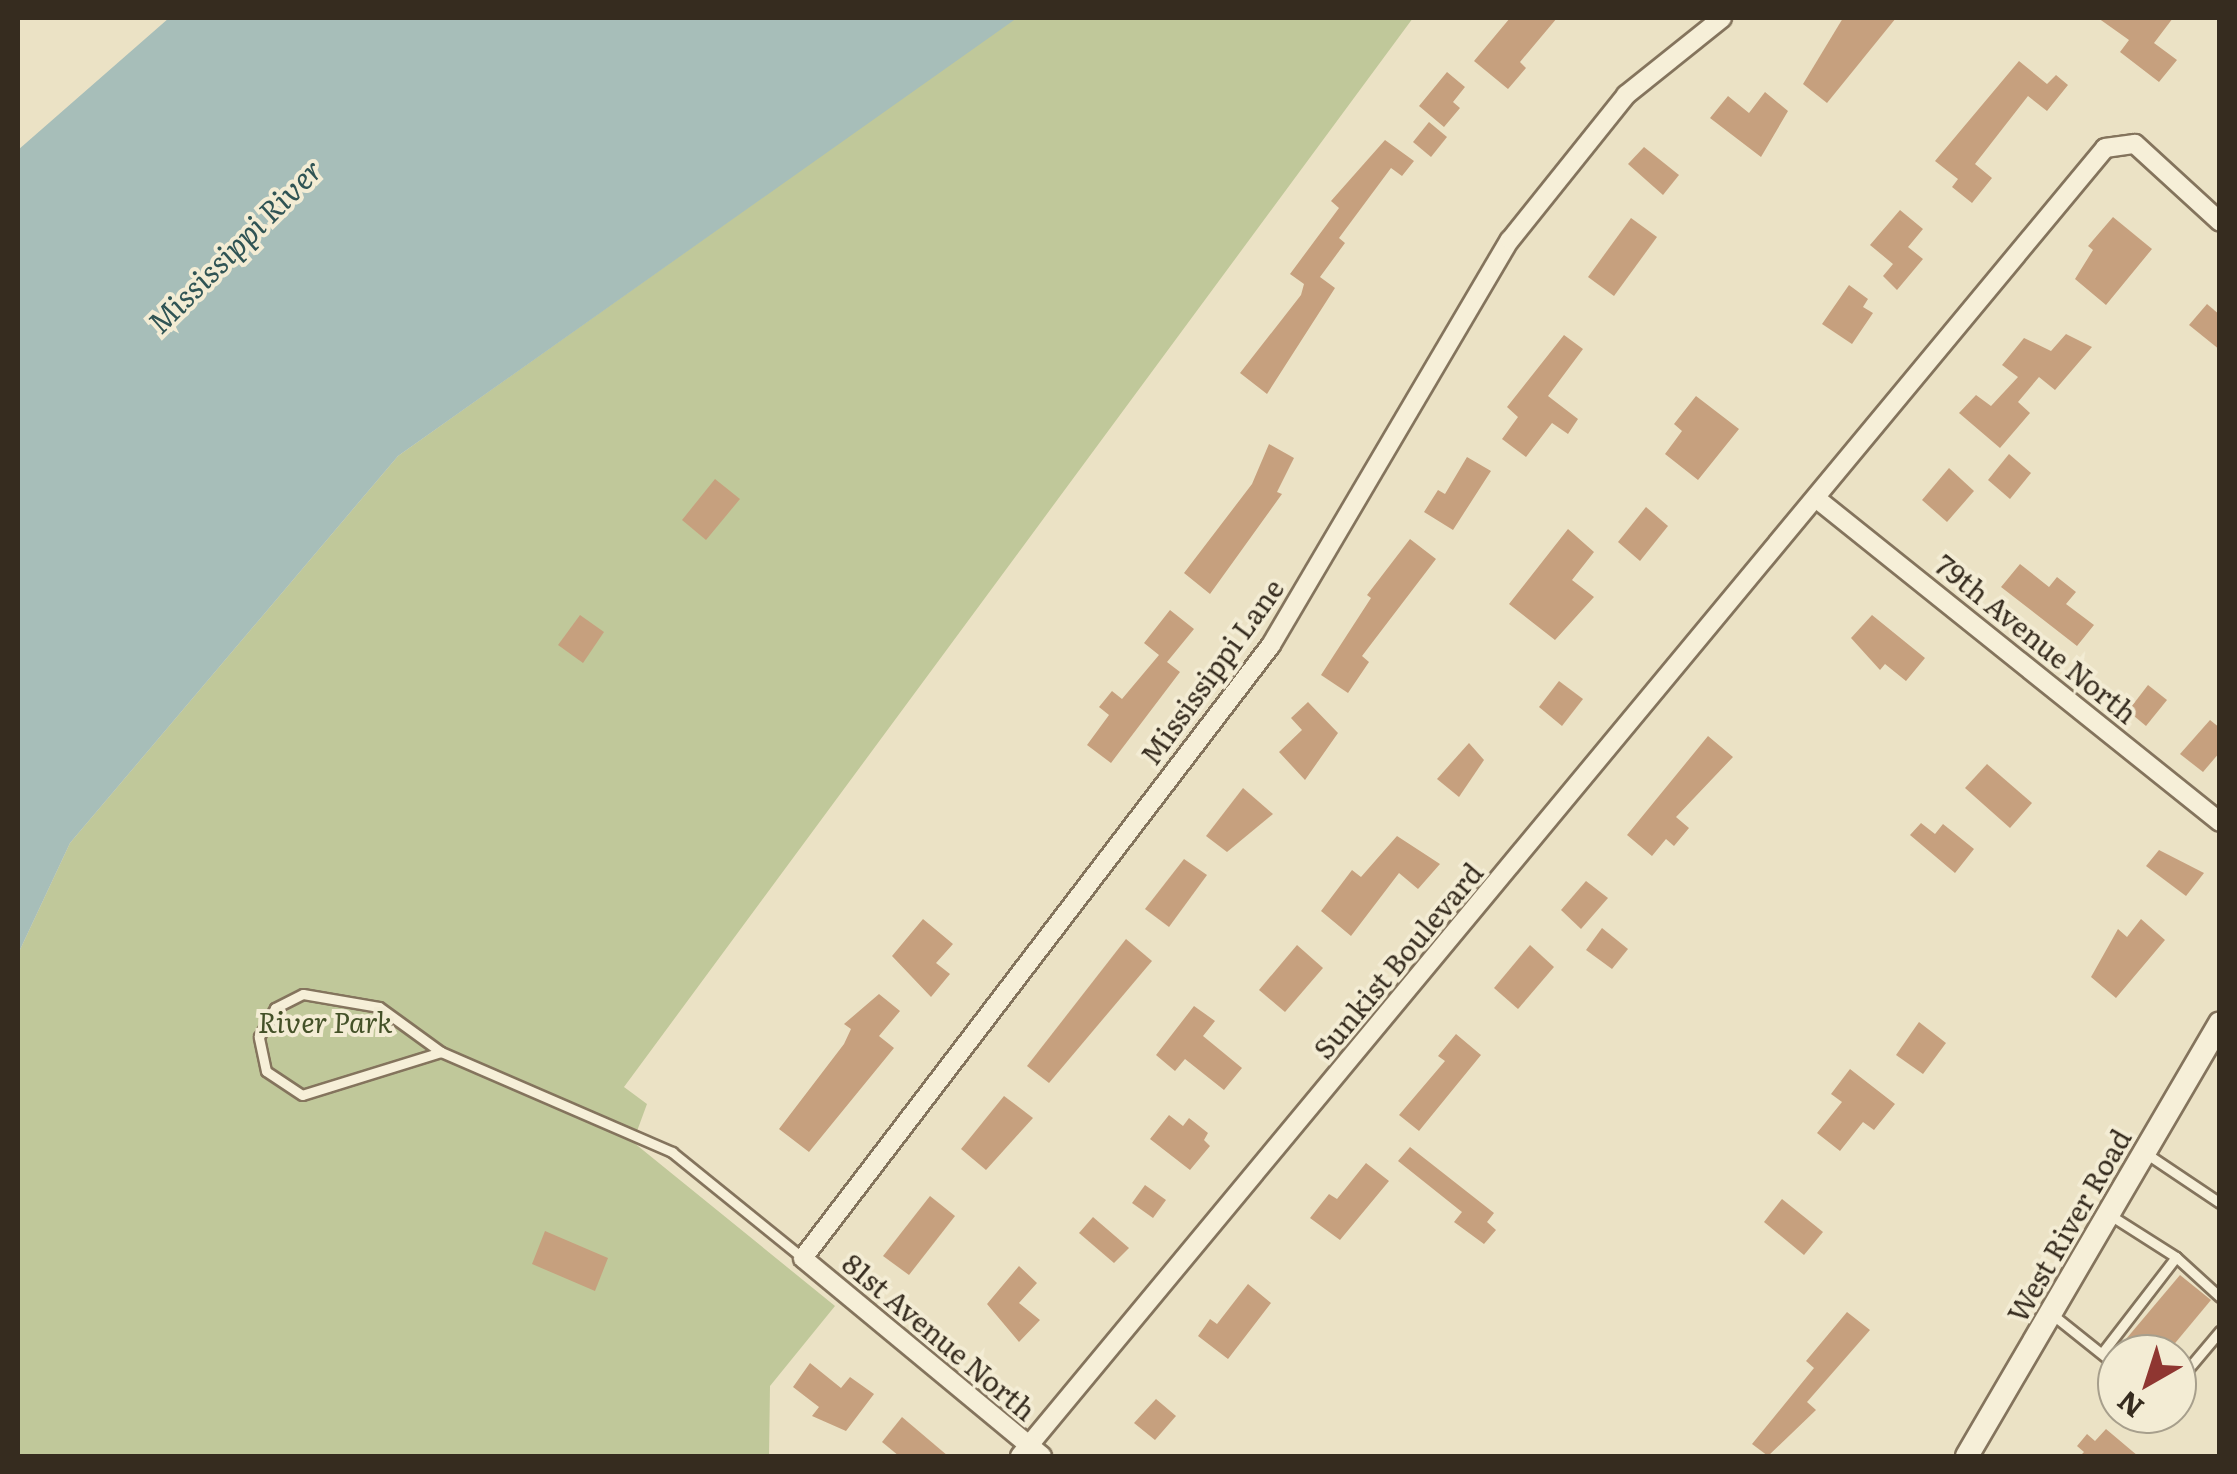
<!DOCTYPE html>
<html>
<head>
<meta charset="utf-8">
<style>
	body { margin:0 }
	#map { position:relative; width:2237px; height:1474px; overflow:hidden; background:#ebe2c5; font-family:Literata,serif }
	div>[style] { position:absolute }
	.green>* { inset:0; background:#c0c89a }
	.water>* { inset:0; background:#a7beb9 }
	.building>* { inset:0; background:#c6a07e }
	.roads { filter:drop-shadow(2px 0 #84745d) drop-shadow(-2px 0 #84745d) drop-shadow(0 2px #84745d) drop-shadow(0 -2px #84745d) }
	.service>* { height:9px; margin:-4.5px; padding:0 4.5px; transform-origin:4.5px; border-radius:4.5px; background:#f6efd8 }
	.minor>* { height:18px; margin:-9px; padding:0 9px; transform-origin:9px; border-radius:9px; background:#f6efd8 }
	.tertiary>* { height:22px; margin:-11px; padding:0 11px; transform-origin:11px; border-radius:11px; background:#f6efd8 }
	span { translate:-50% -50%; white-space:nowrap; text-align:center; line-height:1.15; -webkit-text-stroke:8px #f3ecd4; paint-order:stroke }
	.street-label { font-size:28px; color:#362c1f }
	.park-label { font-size:28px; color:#445128; font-style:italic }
	.water-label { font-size:30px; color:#305454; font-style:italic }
	.frame { position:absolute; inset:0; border:20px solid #362c1f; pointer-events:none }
	.north { position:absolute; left:2097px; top:1334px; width:100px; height:100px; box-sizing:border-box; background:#f3ecd4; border:2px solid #a79f8c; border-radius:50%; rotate:219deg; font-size:28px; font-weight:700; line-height:40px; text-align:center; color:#362c1f }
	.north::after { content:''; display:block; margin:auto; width:35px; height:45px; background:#8f3631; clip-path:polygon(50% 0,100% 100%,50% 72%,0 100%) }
</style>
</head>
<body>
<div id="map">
	<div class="green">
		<div style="clip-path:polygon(1015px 18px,1413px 18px,624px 1087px,647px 1104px,633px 1142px,835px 1306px,770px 1386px,769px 1456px,18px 1456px,18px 954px,70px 843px,398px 456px)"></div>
	</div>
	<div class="water">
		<div style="clip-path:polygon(169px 18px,1017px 18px,398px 456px,70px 843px,18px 954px,18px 150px)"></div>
	</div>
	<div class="building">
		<div style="clip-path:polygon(1510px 18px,1557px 18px,1520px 62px,1526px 68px,1508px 89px,1474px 61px)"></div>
		<div style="clip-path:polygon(1843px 18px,1896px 18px,1827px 103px,1803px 84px)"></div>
		<div style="clip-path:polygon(2098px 18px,2173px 18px,2154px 43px,2177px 60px,2159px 82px,2120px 52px,2129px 40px)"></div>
		<div style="clip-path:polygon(2019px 61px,2047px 84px,2056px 75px,2068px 85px,2047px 111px,2028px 96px,1975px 164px,1992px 178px,1972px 203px,1952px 187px,1958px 179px,1935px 161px)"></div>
		<div style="clip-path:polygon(1447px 72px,1465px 87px,1453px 102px,1460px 108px,1444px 127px,1419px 106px)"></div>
		<div style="clip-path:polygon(1765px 92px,1788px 111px,1761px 157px,1710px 118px,1728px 96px,1749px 113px)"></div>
		<div style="clip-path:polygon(1429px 122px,1447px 137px,1431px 157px,1413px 142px)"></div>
		<div style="clip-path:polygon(1385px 140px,1414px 161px,1402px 176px,1391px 168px,1339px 238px,1345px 243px,1320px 277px,1335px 288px,1267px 394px,1240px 373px,1301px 295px,1304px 284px,1290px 274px,1339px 208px,1331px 201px)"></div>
		<div style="clip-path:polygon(1644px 147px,1679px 175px,1663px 195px,1628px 164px)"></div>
		<div style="clip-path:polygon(1900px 210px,1923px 229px,1908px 247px,1923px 259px,1897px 290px,1883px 276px,1893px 264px,1870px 245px)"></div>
		<div style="clip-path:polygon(2113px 217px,2152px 249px,2106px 305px,2075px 279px,2093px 250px,2088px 246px)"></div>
		<div style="clip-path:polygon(1631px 218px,1657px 237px,1614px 296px,1588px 277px)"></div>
		<div style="clip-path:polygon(1849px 285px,1868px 299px,1863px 307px,1873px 313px,1852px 344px,1822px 324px)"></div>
		<div style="clip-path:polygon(2207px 304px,2220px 315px,2220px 350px,2189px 325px)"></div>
		<div style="clip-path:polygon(2066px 334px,2092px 347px,2055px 390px,2039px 377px,2018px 402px,2030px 413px,2000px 448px,1959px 413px,1976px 395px,1991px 406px,2018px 377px,2002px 365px,2024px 338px,2051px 351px)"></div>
		<div style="clip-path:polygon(1564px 335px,1583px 349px,1548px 396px,1578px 419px,1568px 434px,1552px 423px,1526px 457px,1502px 439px,1518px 417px,1507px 407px)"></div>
		<div style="clip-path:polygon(1696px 396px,1739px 429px,1698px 480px,1665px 454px,1682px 431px,1674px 424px)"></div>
		<div style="clip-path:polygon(1269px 444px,1294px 458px,1277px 492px,1282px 494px,1210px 594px,1184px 573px,1252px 484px)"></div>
		<div style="clip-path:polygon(2009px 454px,2031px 473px,2010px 499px,1988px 480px)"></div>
		<div style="clip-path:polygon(1467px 457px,1491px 471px,1453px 530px,1424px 512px,1438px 490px,1445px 494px)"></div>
		<div style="clip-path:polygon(1949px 468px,1974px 491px,1947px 522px,1922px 500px)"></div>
		<div style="clip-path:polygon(715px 479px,740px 499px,706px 540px,682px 520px)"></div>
		<div style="clip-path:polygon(1646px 507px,1668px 526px,1640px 561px,1618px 542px)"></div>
		<div style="clip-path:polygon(1568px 529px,1594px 552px,1572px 580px,1594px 597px,1555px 640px,1509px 604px)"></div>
		<div style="clip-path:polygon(1410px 539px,1436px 559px,1362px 656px,1369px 662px,1348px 693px,1321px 675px,1371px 598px,1367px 595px)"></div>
		<div style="clip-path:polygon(2020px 564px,2049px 587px,2057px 577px,2076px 592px,2066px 604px,2094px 625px,2077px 646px,2001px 587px)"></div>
		<div style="clip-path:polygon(1170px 610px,1194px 629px,1167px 662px,1180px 672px,1111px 763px,1087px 745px,1109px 715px,1099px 707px,1112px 691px,1122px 699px,1159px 655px,1144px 643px)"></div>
		<div style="clip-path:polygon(580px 615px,604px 632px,583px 663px,558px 645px)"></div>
		<div style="clip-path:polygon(1872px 615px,1925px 658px,1906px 681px,1885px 664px,1880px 670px,1851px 638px)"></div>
		<div style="clip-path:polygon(1559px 681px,1583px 699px,1562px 726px,1539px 707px)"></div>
		<div style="clip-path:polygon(2148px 685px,2167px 700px,2146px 726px,2128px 711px)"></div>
		<div style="clip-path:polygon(1308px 702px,1338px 733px,1305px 780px,1279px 752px,1302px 730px,1291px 718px)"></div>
		<div style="clip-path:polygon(2210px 720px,2220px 728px,2220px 752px,2203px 772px,2180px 754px)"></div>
		<div style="clip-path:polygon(1708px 736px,1733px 757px,1676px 817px,1689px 828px,1674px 846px,1666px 839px,1652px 856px,1627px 835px)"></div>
		<div style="clip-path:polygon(1469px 743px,1484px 760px,1459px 797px,1437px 779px)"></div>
		<div style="clip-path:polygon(1987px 764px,2032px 803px,2010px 828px,1965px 788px)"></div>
		<div style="clip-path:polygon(1243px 788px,1273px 814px,1227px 852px,1206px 836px)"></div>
		<div style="clip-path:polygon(1921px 823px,1935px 834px,1943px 824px,1974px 849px,1955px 873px,1910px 835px)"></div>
		<div style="clip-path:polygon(1397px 836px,1440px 864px,1418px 889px,1399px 873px,1351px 936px,1321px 911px,1352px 870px,1361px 877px)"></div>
		<div style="clip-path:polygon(2159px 850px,2204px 873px,2186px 896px,2146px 866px)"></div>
		<div style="clip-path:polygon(1184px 859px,1207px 875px,1169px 927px,1145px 909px)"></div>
		<div style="clip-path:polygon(1586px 881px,1608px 898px,1581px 929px,1561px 910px)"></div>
		<div style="clip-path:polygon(923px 919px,953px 944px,936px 963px,950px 974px,931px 997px,892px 956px)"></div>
		<div style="clip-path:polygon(2141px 919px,2165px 940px,2116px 998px,2091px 977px,2118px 929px,2127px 937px)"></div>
		<div style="clip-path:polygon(1602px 928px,1628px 949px,1612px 969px,1586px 950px)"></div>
		<div style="clip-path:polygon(1126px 939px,1152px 961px,1049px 1083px,1027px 1066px)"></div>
		<div style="clip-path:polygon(1297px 945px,1323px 968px,1285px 1012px,1259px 990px)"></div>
		<div style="clip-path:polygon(1530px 945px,1554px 967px,1518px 1009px,1494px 988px)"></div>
		<div style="clip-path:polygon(879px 994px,900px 1011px,879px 1036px,894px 1048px,809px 1152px,779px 1129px,844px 1044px,851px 1029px,844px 1024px)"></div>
		<div style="clip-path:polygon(1194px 1006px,1215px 1021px,1203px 1036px,1242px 1068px,1224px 1090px,1185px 1059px,1175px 1071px,1156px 1055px)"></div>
		<div style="clip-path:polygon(1919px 1022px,1946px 1043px,1923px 1074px,1896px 1055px)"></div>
		<div style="clip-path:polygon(1456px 1034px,1481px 1055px,1419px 1131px,1399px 1115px,1445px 1061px,1438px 1056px)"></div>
		<div style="clip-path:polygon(1850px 1069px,1895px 1104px,1874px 1130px,1863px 1122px,1840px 1151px,1817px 1133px,1842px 1102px,1831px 1094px)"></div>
		<div style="clip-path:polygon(1004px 1096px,1033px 1118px,986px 1170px,961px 1149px)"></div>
		<div style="clip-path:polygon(1169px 1115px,1183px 1126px,1189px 1118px,1208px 1133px,1204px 1140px,1210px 1146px,1190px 1170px,1150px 1139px)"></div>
		<div style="clip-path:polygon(1410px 1147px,1494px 1213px,1487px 1222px,1496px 1230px,1484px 1244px,1454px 1222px,1462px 1212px,1398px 1161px)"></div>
		<div style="clip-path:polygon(1366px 1163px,1389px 1181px,1340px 1240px,1310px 1218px,1329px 1194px,1337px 1199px)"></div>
		<div style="clip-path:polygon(1145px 1185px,1166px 1200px,1153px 1218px,1132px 1203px)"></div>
		<div style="clip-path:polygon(930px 1196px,955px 1216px,909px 1275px,883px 1256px)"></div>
		<div style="clip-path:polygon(1782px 1199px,1823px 1232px,1804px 1255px,1764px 1222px)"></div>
		<div style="clip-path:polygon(1093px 1217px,1129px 1248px,1114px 1263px,1079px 1233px)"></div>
		<div style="clip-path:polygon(545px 1231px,608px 1258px,595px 1291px,532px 1264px)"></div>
		<div style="clip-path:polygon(1019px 1266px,1037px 1283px,1019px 1303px,1040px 1320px,1019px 1342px,987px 1304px)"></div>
		<div style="clip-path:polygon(2180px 1275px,2211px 1300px,2166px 1354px,2132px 1354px,2121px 1345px)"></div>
		<div style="clip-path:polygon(1248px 1284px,1271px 1303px,1228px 1359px,1198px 1336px,1210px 1319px,1217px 1324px)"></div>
		<div style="clip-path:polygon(1847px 1312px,1870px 1330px,1807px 1402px,1816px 1410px,1768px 1456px,1752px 1444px,1814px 1368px,1806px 1361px)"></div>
		<div style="clip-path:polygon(810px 1363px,841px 1388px,850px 1377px,874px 1394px,846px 1431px,812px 1416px,819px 1407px,793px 1387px)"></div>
		<div style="clip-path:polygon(1156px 1399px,1176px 1416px,1155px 1440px,1134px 1423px)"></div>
		<div style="clip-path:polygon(902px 1417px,948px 1456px,899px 1456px,882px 1442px)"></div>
		<div style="clip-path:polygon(2106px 1429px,2138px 1456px,2080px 1456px,2084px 1452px,2077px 1446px,2087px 1434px,2095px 1441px)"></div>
	</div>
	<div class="roads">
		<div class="service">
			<div style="left:441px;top:1052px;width:145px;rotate:162.8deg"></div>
			<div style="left:302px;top:1095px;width:43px;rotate:-146.3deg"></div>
			<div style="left:266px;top:1071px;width:35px;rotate:-102deg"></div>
			<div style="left:259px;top:1037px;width:33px;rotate:-61deg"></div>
			<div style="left:275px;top:1008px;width:31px;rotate:-27deg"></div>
			<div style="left:303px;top:994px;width:77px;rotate:9.7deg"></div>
			<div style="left:379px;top:1007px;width:77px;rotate:36deg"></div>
			<div style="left:441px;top:1052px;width:252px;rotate:23.4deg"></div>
			<div style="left:672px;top:1152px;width:169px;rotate:39deg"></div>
			<div style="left:2147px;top:1154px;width:88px;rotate:33.9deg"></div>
			<div style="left:2110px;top:1215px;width:78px;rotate:32.5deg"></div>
			<div style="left:2176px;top:1257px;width:59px;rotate:42.3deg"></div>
			<div style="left:2053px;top:1315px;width:82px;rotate:38.6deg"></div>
			<div style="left:2102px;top:1353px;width:121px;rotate:-52.4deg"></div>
			<div style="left:2177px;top:1382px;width:67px;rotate:-49.9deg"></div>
		</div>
		<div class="minor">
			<div style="left:1817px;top:499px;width:516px;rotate:38.71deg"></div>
			<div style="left:1020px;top:1456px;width:1699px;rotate:-50.32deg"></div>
			<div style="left:2105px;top:148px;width:30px;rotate:-8deg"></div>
			<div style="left:2135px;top:144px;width:115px;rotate:42.5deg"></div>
			<div style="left:1042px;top:1456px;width:310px;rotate:-140.4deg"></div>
			<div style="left:803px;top:1258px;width:771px;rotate:-52.64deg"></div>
			<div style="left:1271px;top:645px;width:470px;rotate:-59.5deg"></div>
			<div style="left:1510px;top:240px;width:186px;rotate:-51.3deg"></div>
			<div style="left:1626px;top:95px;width:123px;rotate:-38.7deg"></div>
		</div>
		<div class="tertiary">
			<div style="left:1967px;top:1456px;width:501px;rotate:-59.7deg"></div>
		</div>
	</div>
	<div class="street-label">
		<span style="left:2037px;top:638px;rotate:39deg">79th Avenue North</span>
		<span style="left:1211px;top:671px;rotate:-54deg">Mississippi Lane</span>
		<span style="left:1397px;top:960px;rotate:-50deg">Sunkist Boulevard</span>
		<span style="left:2068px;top:1225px;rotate:-60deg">West River Road</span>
		<span style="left:940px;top:1336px;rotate:40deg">81st Avenue North</span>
	</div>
	<div class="park-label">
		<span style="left:325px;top:1021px">River Park</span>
	</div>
	<div class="water-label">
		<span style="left:234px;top:245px;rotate:-45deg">Mississippi River</span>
	</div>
	<div class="frame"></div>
	<div class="north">N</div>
</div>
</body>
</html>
